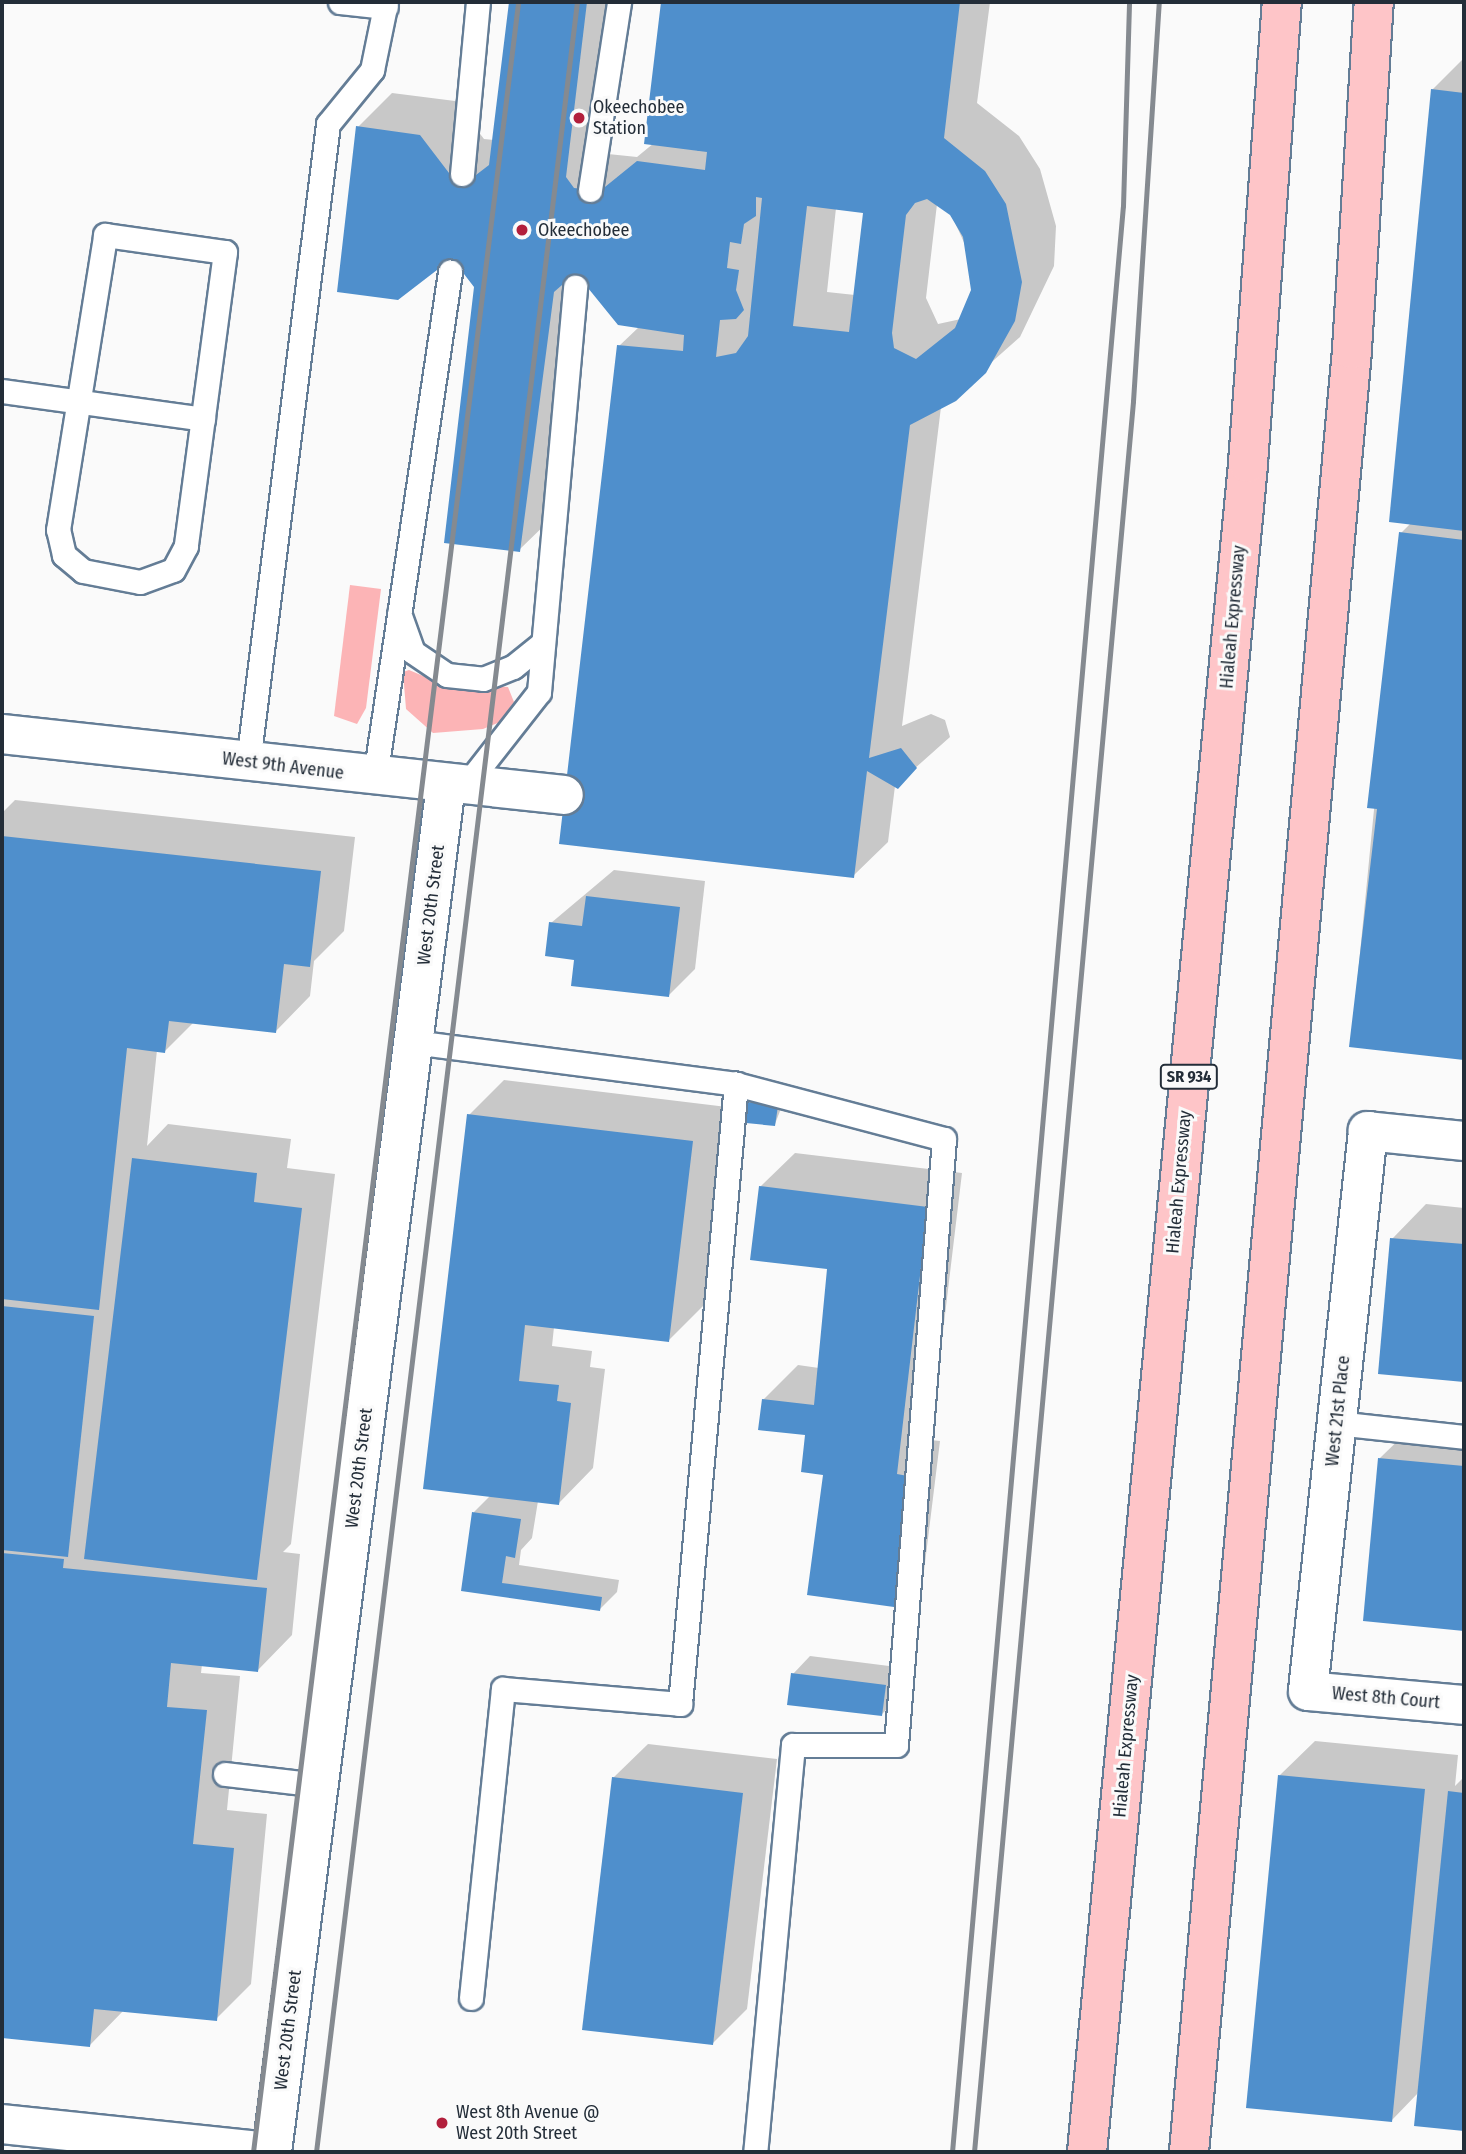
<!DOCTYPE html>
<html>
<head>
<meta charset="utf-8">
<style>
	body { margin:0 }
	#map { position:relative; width:1466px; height:2154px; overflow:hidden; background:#fafafa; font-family:"Fira Sans Condensed",sans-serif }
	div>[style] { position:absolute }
	.green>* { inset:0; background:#fcb4b6 }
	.shadow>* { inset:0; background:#0003 }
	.building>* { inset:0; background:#4f8fcc }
	.roads { filter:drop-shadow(2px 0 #647d96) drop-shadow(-2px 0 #647d96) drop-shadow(0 2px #647d96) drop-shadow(0 -2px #647d96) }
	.service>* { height:23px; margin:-11.5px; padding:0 11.5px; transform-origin:11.5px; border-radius:11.5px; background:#fff }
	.minor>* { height:38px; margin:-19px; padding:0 19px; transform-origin:19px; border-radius:19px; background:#fff }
	.tertiary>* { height:38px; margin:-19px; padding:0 19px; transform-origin:19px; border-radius:19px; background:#fff }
	.primary>* { height:38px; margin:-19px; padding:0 19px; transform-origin:19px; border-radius:19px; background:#fec5c8 }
	.rail>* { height:5px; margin:-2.5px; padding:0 2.5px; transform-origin:2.5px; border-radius:2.5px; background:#858a90 }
	.dots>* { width:19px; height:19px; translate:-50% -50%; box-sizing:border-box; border:4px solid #fafafa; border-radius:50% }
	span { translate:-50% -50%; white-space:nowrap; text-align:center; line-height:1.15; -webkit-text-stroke:6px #fafafa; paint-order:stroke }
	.shield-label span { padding:2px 5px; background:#fafafa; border:2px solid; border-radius:5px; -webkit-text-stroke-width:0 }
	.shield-label { font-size:16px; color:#232d38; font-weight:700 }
	.poi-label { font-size:18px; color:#232d38 }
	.left { translate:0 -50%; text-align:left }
	.street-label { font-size:18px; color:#232d38 }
	.frame { position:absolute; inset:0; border:4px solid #232d38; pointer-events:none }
</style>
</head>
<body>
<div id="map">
	<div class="green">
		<div style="clip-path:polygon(350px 585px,381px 589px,366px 708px,357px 724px,334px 716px)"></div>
		<div style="clip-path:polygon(409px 670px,442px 684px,508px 687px,514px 702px,500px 722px,483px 729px,433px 733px,406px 709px,403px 672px)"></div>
	</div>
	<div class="shadow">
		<div style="clip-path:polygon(evenodd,511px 2px,617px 2px,600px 142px,608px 154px,637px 157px,654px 143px,646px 143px,663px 2px,990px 2px,977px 103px,1019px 136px,1040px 169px,1056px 226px,1054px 266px,1020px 337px,941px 407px,902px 726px,931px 714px,945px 720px,950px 737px,895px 786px,888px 842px,853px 876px,619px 346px,639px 327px,589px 287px,584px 286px,554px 516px,519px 550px,476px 287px,358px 127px,392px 93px,455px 101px,484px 139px,494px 140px,511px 2px,937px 204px,951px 214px,973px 262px,973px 290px,961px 319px,938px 324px,926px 298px,937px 204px,511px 2px,836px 208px,865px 212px,855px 295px,827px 292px,836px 208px)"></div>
		<div style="clip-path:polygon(1464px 58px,1464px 1059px,1351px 1045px,1401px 533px,1411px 523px,1432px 90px)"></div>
		<div style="clip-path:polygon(15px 800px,355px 837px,344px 931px,314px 961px,310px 996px,276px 1031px,194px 1022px,165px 1051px,157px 1050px,147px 1146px,168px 1124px,291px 1139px,287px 1168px,335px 1174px,291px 1544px,283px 1552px,300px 1554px,292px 1635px,258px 1670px,202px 1664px,201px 1673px,240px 1676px,227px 1810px,267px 1814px,251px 1984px,216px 2019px,124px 2010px,90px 2045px,2px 2036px,2px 813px)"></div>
		<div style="clip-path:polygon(614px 870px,705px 881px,695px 969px,669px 995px,576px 958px,551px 923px)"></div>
		<div style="clip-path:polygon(504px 1080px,727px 1107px,703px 1306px,669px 1340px,554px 1327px,552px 1346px,592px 1351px,590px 1367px,605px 1369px,593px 1468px,559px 1503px,538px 1501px,532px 1538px,521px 1550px,519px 1565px,619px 1580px,617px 1592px,599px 1610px,463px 1590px,474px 1512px,491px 1495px,469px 1115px)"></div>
		<div style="clip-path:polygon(758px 1095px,785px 1098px,775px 1124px,750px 1103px)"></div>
		<div style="clip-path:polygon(795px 1153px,962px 1173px,930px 1440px,940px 1441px,924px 1571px,890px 1605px,807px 1434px,763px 1400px,798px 1365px,819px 1368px,829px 1268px,760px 1187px)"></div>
		<div style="clip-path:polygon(1426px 1204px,1464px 1208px,1464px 1381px,1380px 1373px,1392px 1239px)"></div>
		<div style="clip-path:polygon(1415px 1424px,1464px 1429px,1464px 1629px,1364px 1620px,1380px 1458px)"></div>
		<div style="clip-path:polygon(810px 1656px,897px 1667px,890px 1706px,882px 1714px,793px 1674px)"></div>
		<div style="clip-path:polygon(1315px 1741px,1458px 1755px,1455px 1786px,1464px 1777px,1464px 2129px,1416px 2124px,1419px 2092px,1392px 2120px,1280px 1775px)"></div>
		<div style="clip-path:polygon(648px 1744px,777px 1759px,747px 2009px,712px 2044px,613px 1778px)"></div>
	</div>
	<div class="building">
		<div style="clip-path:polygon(evenodd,509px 2px,587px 2px,566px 177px,574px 188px,600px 191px,637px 161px,705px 170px,707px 152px,644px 144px,661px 2px,960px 2px,944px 138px,985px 171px,1006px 204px,1022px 282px,1015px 321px,986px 373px,956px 401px,910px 425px,869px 758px,901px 748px,917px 768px,898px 789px,867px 771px,854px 878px,559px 844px,617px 345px,683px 351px,684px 335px,618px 325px,588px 288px,562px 285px,554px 292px,520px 552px,444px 543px,474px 287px,464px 274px,437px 270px,398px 300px,337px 292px,356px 126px,420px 135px,449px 173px,476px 175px,489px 165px,509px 2px,756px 197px,762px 198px,748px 336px,736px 353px,716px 357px,720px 320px,736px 319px,744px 310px,736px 290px,739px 270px,727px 268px,730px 242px,741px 244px,744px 224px,756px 216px,756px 197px,509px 2px,927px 199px,950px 215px,963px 237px,971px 290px,955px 328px,916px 359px,894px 348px,892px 333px,906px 215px,915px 203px,927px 199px,509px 2px,807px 206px,863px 213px,849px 332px,793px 326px,807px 206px)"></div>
		<div style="clip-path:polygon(1431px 89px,1464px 93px,1464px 531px,1389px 522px)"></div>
		<div style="clip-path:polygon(1399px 532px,1464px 540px,1464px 1060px,1349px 1047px,1377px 809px,1367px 808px)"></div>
		<div style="clip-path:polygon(2px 836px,321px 871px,310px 967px,284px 964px,276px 1033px,169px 1021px,165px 1053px,127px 1048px,99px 1310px,2px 1299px)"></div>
		<div style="clip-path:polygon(586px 896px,680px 907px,669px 997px,571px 986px,574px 960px,545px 956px,549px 922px,582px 926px)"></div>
		<div style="clip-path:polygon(748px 1102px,778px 1106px,775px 1126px,746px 1123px)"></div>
		<div style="clip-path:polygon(467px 1114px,693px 1141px,669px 1342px,525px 1325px,519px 1381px,559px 1385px,557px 1401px,571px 1403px,559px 1505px,423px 1489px)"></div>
		<div style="clip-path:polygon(132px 1158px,257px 1173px,254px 1202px,302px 1208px,257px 1580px,84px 1559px)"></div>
		<div style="clip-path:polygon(759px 1186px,928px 1207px,897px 1474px,913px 1477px,894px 1607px,807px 1595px,823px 1475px,801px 1472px,805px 1435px,758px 1430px,762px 1399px,814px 1405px,827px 1269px,750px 1260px)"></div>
		<div style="clip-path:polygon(1390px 1238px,1464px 1244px,1464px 1382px,1378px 1374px)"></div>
		<div style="clip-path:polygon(2px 1306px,94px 1316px,68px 1557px,2px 1550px)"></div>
		<div style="clip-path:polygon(1378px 1458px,1464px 1466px,1464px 1631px,1363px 1621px)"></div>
		<div style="clip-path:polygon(472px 1512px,521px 1519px,515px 1558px,506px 1556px,502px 1583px,602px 1597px,600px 1611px,461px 1591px)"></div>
		<div style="clip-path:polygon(2px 1553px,64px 1559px,63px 1568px,267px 1588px,258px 1672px,171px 1663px,167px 1707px,207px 1710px,193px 1844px,234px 1848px,217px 2021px,94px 2009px,90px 2047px,2px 2038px)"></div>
		<div style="clip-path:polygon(791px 1673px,886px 1685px,882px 1716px,787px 1705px)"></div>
		<div style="clip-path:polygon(1278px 1775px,1425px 1789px,1392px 2122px,1246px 2108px)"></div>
		<div style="clip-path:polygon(612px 1777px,743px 1793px,713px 2045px,582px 2030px)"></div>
		<div style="clip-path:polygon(1448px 1791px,1464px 1793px,1464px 2131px,1414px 2126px)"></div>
	</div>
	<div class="roads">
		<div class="service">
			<div style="left:340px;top:2px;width:46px;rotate:6.2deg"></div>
			<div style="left:462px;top:174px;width:173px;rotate:-84.7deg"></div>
			<div style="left:590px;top:190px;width:190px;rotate:-81.2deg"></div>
			<div style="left:105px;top:235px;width:121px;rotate:8.1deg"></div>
			<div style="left:225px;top:252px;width:297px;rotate:97.6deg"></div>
			<div style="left:186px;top:546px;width:27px;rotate:118deg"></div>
			<div style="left:173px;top:570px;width:35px;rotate:160deg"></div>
			<div style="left:140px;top:582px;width:58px;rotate:-169.1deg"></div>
			<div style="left:83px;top:571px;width:25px;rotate:-140deg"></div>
			<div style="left:64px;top:555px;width:26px;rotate:-103deg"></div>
			<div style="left:58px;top:530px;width:299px;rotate:-80.9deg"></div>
			<div style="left:2px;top:391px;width:203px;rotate:7.9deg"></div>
			<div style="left:399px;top:613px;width:41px;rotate:70.3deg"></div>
			<div style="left:413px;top:652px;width:41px;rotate:34.1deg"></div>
			<div style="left:447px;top:675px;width:36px;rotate:6deg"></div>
			<div style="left:483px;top:679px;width:32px;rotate:-22deg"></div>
			<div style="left:513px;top:667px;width:38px;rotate:-39deg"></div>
			<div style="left:248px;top:762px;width:643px;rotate:-82.85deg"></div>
			<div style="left:328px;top:124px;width:70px;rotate:-50.8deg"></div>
			<div style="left:372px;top:70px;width:69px;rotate:-78.4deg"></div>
			<div style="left:375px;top:777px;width:511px;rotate:-81.55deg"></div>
			<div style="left:467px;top:784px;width:117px;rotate:-52deg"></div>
			<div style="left:539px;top:692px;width:407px;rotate:-84.9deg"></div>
			<div style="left:413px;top:1042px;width:326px;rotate:7.4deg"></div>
			<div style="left:736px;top:1084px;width:215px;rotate:14.8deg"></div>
			<div style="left:944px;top:1139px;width:608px;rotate:94.53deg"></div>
			<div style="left:896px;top:1745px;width:103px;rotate:180deg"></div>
			<div style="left:793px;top:1745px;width:409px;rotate:95.3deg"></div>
			<div style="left:1336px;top:1423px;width:129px;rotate:6.2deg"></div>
			<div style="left:225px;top:1774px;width:95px;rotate:6.7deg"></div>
			<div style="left:471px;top:1998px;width:311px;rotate:-84.1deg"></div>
			<div style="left:503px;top:1689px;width:178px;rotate:4.8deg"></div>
			<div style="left:680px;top:1704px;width:623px;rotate:-84.84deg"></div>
		</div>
		<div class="minor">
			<div style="left:2px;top:734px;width:565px;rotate:6.19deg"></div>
			<div style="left:1464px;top:1141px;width:97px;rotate:-174.1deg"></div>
			<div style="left:1368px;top:1131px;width:563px;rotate:96.12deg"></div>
			<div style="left:1308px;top:1691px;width:157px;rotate:5.1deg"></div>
			<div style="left:272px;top:2152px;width:1379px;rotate:-82.75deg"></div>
		</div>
		<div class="tertiary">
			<div style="left:2px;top:2124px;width:268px;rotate:6deg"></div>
		</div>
		<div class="primary">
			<div style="left:1087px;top:2152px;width:1697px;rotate:-84.55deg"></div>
			<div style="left:1248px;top:463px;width:462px;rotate:-85.8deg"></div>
			<div style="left:1189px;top:2152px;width:1810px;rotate:-84.83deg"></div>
			<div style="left:1352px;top:349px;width:348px;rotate:-86.4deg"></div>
		</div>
	</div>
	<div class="rail">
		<div style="left:253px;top:2152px;width:2166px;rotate:-82.97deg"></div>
		<div style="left:316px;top:2152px;width:2166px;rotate:-83.08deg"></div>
		<div style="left:952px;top:2152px;width:1953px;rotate:-84.98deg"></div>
		<div style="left:1123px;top:206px;width:204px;rotate:-88.3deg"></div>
		<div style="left:974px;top:2152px;width:1758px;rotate:-84.81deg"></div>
		<div style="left:1133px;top:401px;width:400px;rotate:-86.3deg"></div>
	</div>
	<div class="dots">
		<div style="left:579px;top:118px;background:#b21f3c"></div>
		<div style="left:522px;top:230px;background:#b21f3c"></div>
		<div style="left:442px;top:2123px;background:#b21f3c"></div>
	</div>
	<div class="shield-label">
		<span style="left:1189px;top:1077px">SR 934</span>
	</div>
	<div class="poi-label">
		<span class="left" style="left:593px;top:118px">Okeechobee<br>Station</span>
		<span class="left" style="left:538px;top:230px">Okeechobee</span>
		<span class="left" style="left:456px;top:2123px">West 8th Avenue @<br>West 20th Street</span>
	</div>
	<div class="street-label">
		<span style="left:1233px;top:617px;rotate:-85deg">Hialeah Expressway</span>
		<span style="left:283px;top:766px;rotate:7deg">West 9th Avenue</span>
		<span style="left:431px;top:905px;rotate:-83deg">West 20th Street</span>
		<span style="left:1179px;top:1182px;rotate:-85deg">Hialeah Expressway</span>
		<span style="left:1338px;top:1411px;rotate:-84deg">West 21st Place</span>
		<span style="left:359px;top:1468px;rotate:-83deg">West 20th Street</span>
		<span style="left:1386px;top:1698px;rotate:5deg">West 8th Court</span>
		<span style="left:1126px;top:1746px;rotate:-85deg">Hialeah Expressway</span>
		<span style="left:288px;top:2030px;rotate:-83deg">West 20th Street</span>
	</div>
	<div class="frame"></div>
</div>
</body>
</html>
